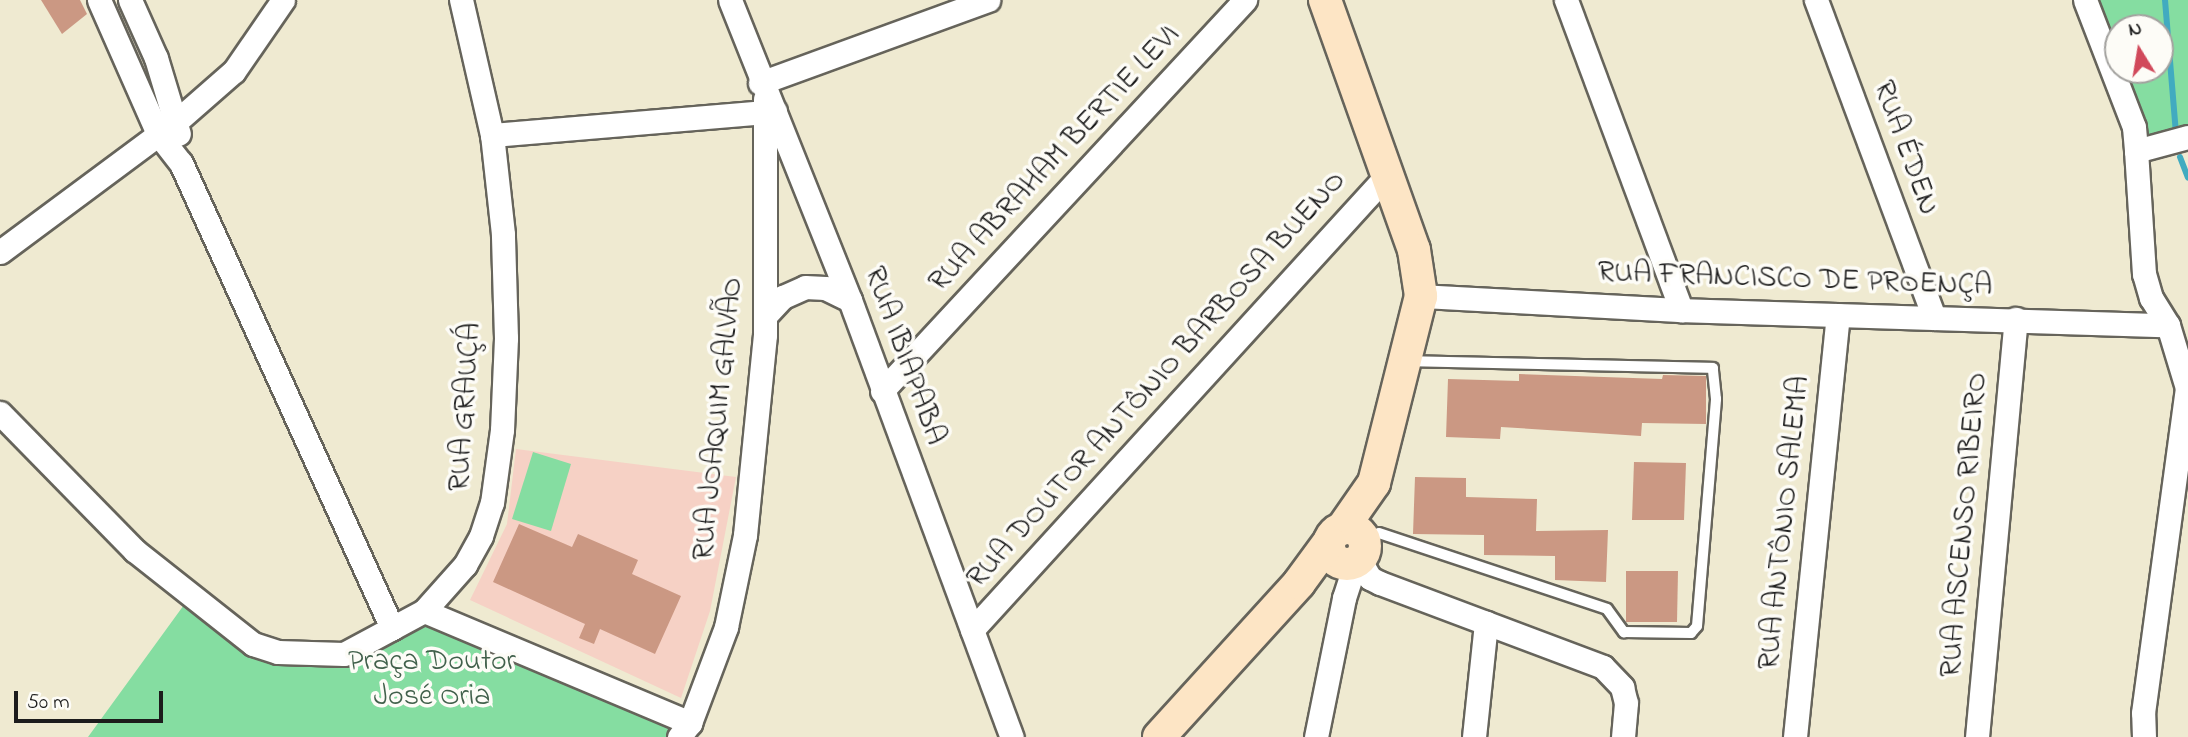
<!DOCTYPE html>
<html>
<head>
<meta charset="utf-8">
<style>
	body { margin:0 }
	#map { position:relative; width:2188px; height:737px; overflow:hidden; background:#efead1; font-family:"Indie Flower",sans-serif }
	div>[style] { position:absolute }
	.built>* { inset:0; background:#f6d1c5 }
	.green>* { inset:0; background:#85dda1 }
	.stream>* { height:6px; margin:-3px; padding:0 3px; transform-origin:3px; border-radius:3px; background:#41abc0 }
	.building>* { inset:0; background:#cb9883 }
	.roads { filter:drop-shadow(2px 0 #66645b) drop-shadow(-2px 0 #66645b) drop-shadow(0 2px #66645b) drop-shadow(0 -2px #66645b) }
	.lane>* { height:10px; margin:-5px; padding:0 5px; transform-origin:5px; border-radius:5px; background:#fff }
	.street>* { height:23px; margin:-11.5px; padding:0 11.5px; transform-origin:11.5px; border-radius:11.5px; background:#fff }
	.secondary>* { height:32px; margin:-16px; padding:0 16px; transform-origin:16px; border-radius:16px; background:#fde5c5 }
	.secondary>.ring { margin:-16px; padding:0; box-sizing:content-box; background:none; border:32px solid #fde5c5; border-radius:50% }
	span { translate:-50% -50%; white-space:nowrap; text-align:center; line-height:1.15; -webkit-text-stroke:7px #fdfcf7; paint-order:stroke }
	.street-label { font-size:30px; color:#1c1c1c }
	.park-label { font-size:30px; color:#41604b }
	.north { position:absolute; left:2104px; top:14px; width:70px; height:70px; box-sizing:border-box; background:#fdfcf7; border:2px solid #a3a29f; border-radius:50%; rotate:349deg; font-size:19px; font-weight:700; line-height:28px; text-align:center; color:#1c1c1c }
	.north::after { content:''; display:block; margin:auto; width:24px; height:32px; background:#d1495b; clip-path:polygon(50% 0,100% 100%,50% 72%,0 100%) }
	.scale { position:absolute; left:14px; top:691px; width:149px; height:32px; box-sizing:border-box; border:4px solid #1c1c1c; border-top:0; padding-left:9px; font-size:21px; line-height:24px; white-space:nowrap; color:#1c1c1c; -webkit-text-stroke:5px #fdfcf7; paint-order:stroke }
</style>
</head>
<body>
<div id="map">
	<div class="built">
		<div style="clip-path:polygon(516px 449px,736px 477px,710px 611px,681px 698px,470px 600px,507px 524px)"></div>
	</div>
	<div class="green">
		<div style="clip-path:polygon(evenodd,2085px 0,2188px 0,2188px 137px,2136px 151px,2085px 0,2118px 28px,2160px 28px,2160px 70px,2118px 70px,2118px 28px)"></div>
		<div style="clip-path:polygon(533px 452px,571px 464px,551px 531px,512px 519px)"></div>
		<div style="clip-path:polygon(189px 598px,215px 621px,322px 659px,424px 612px,688px 722px,676px 737px,88px 737px)"></div>
	</div>
	<div class="stream">
		<div style="left:2165px;top:0;width:134px;rotate:85.3deg"></div>
		<div style="left:2180px;top:157px;width:22px;rotate:69deg"></div>
	</div>
	<div class="building">
		<div style="clip-path:polygon(41px 0,80px 0,87px 14px,62px 34px)"></div>
		<div style="clip-path:polygon(1519px 374px,1662px 379px,1663px 375px,1706px 376px,1706px 424px,1642px 423px,1641px 436px,1501px 427px,1500px 439px,1446px 437px,1448px 379px,1519px 381px)"></div>
		<div style="clip-path:polygon(1634px 462px,1686px 463px,1684px 520px,1632px 520px)"></div>
		<div style="clip-path:polygon(1415px 477px,1466px 478px,1466px 497px,1537px 499px,1536px 531px,1608px 530px,1606px 582px,1555px 580px,1555px 556px,1484px 555px,1484px 535px,1413px 534px)"></div>
		<div style="clip-path:polygon(519px 524px,572px 547px,578px 534px,638px 560px,632px 574px,681px 596px,655px 654px,600px 629px,594px 644px,579px 638px,585px 624px,493px 582px)"></div>
		<div style="clip-path:polygon(1626px 571px,1678px 571px,1677px 622px,1626px 622px)"></div>
	</div>
	<div class="roads">
		<div class="lane">
			<div style="left:1364px;top:542px;width:17px;rotate:-31deg"></div>
			<div style="left:1379px;top:533px;width:240px;rotate:18.4deg"></div>
			<div style="left:1607px;top:609px;width:29px;rotate:54deg"></div>
			<div style="left:1624px;top:632px;width:67px;rotate:0.9deg"></div>
			<div style="left:1691px;top:633px;width:9px;rotate:-49deg"></div>
			<div style="left:1697px;top:626px;width:228px;rotate:-85.2deg"></div>
			<div style="left:1716px;top:399px;width:31px;rotate:-96deg"></div>
			<div style="left:1713px;top:368px;width:305px;rotate:-178.7deg"></div>
		</div>
		<div class="street">
			<div style="left:99px;top:0;width:146px;rotate:66.2deg"></div>
			<div style="left:158px;top:134px;width:37px;rotate:52deg"></div>
			<div style="left:181px;top:163px;width:511px;rotate:65.59deg"></div>
			<div style="left:130px;top:0;width:64px;rotate:65.9deg"></div>
			<div style="left:156px;top:58px;width:79px;rotate:73.2deg"></div>
			<div style="left:730px;top:0;width:323px;rotate:68.2deg"></div>
			<div style="left:850px;top:300px;width:466px;rotate:69.7deg"></div>
			<div style="left:1566px;top:0;width:331px;rotate:69.6deg"></div>
			<div style="left:1816px;top:0;width:339px;rotate:69.6deg"></div>
			<div style="left:2085px;top:0;width:136px;rotate:68.9deg"></div>
			<div style="left:2134px;top:127px;width:24px;rotate:85deg"></div>
			<div style="left:760px;top:83px;width:243px;rotate:-20deg"></div>
			<div style="left:492px;top:135px;width:284px;rotate:-4.8deg"></div>
			<div style="left:0;top:252px;width:222px;rotate:-36.6deg"></div>
			<div style="left:178px;top:120px;width:74px;rotate:-41.2deg"></div>
			<div style="left:234px;top:71px;width:86px;rotate:-55.4deg"></div>
			<div style="left:1421px;top:296px;width:260px;rotate:3.1deg"></div>
			<div style="left:1681px;top:310px;width:487px;rotate:1.8deg"></div>
			<div style="left:766px;top:315px;width:25px;rotate:-47deg"></div>
			<div style="left:783px;top:297px;width:24px;rotate:-24deg"></div>
			<div style="left:805px;top:287px;width:20px;rotate:3deg"></div>
			<div style="left:825px;top:288px;width:28px;rotate:26deg"></div>
			<div style="left:882px;top:391px;width:534px;rotate:-47.13deg"></div>
			<div style="left:0;top:413px;width:192px;rotate:45.6deg"></div>
			<div style="left:134px;top:550px;width:152px;rotate:38.3deg"></div>
			<div style="left:253px;top:644px;width:26px;rotate:18deg"></div>
			<div style="left:278px;top:652px;width:66px;rotate:1.7deg"></div>
			<div style="left:344px;top:654px;width:91px;rotate:-28.3deg"></div>
			<div style="left:424px;top:611px;width:62px;rotate:-48.3deg"></div>
			<div style="left:465px;top:565px;width:33px;rotate:-61deg"></div>
			<div style="left:481px;top:536px;width:35px;rotate:-72deg"></div>
			<div style="left:492px;top:503px;width:74px;rotate:-82.2deg"></div>
			<div style="left:502px;top:430px;width:92px;rotate:-87.5deg"></div>
			<div style="left:506px;top:338px;width:104px;rotate:-91.7deg"></div>
			<div style="left:503px;top:234px;width:100px;rotate:-96.3deg"></div>
			<div style="left:492px;top:135px;width:139px;rotate:-102.9deg"></div>
			<div style="left:1359px;top:559px;width:22px;rotate:60deg"></div>
			<div style="left:1370px;top:578px;width:11px;rotate:27deg"></div>
			<div style="left:1380px;top:583px;width:238px;rotate:20.6deg"></div>
			<div style="left:1603px;top:667px;width:28px;rotate:46deg"></div>
			<div style="left:1622px;top:687px;width:16px;rotate:76deg"></div>
			<div style="left:1626px;top:703px;width:34px;rotate:95deg"></div>
			<div style="left:424px;top:611px;width:289px;rotate:22.8deg"></div>
			<div style="left:972px;top:630px;width:619px;rotate:-47.62deg"></div>
			<div style="left:679px;top:737px;width:18px;rotate:-52deg"></div>
			<div style="left:690px;top:723px;width:103px;rotate:-69.4deg"></div>
			<div style="left:726px;top:627px;width:94px;rotate:-78.3deg"></div>
			<div style="left:745px;top:535px;width:201px;rotate:-84.3deg"></div>
			<div style="left:765px;top:335px;width:236px;rotate:-90deg"></div>
			<div style="left:1316px;top:737px;width:142px;rotate:-78.6deg"></div>
			<div style="left:1344px;top:598px;width:39px;rotate:-72deg"></div>
			<div style="left:1474px;top:737px;width:115px;rotate:-84deg"></div>
			<div style="left:1795px;top:737px;width:424px;rotate:-84.2deg"></div>
			<div style="left:1977px;top:737px;width:420px;rotate:-84.7deg"></div>
			<div style="left:2144px;top:737px;width:24px;rotate:-92deg"></div>
			<div style="left:2143px;top:713px;width:328px;rotate:-82.3deg"></div>
			<div style="left:2187px;top:388px;width:66px;rotate:-106.8deg"></div>
			<div style="left:2168px;top:325px;width:32px;rotate:-122deg"></div>
			<div style="left:2151px;top:298px;width:25px;rotate:-106deg"></div>
			<div style="left:2144px;top:274px;width:123px;rotate:-93.7deg"></div>
			<div style="left:2136px;top:151px;width:54px;rotate:-15.1deg"></div>
		</div>
		<div class="secondary">
			<div style="left:1325px;top:0;width:265px;rotate:70.4deg"></div>
			<div style="left:1414px;top:250px;width:47px;rotate:81.3deg"></div>
			<div style="left:1421px;top:296px;width:193px;rotate:104.1deg"></div>
			<div style="left:1374px;top:483px;width:56px;rotate:124.8deg"></div>
			<div class="ring" style="left:1329px;top:528px;width:4px;height:4px"></div>
			<div style="left:1159px;top:737px;width:208px;rotate:-47.7deg"></div>
			<div style="left:1299px;top:583px;width:51px;rotate:-53.8deg"></div>
		</div>
	</div>
	<div class="street-label">
		<span style="left:1905px;top:148px;rotate:70deg">RUA ÉDEN</span>
		<span style="left:1055px;top:159px;rotate:-47deg">RUA ABRAHAM BERTIE LEVI</span>
		<span style="left:1795px;top:280px;rotate:2deg">RUA FRANCISCO DE PROENÇA</span>
		<span style="left:904px;top:356px;rotate:70deg">RUA IBIAPABA</span>
		<span style="left:1157px;top:380px;rotate:-48deg">RUA DOUTOR ANTÔNIO BARBOSA BUENO</span>
		<span style="left:466px;top:407px;rotate:-86deg">RUA GRAUÇÁ</span>
		<span style="left:719px;top:419px;rotate:-84deg">RUA JOAQUIM GALVÃO</span>
		<span style="left:1785px;top:523px;rotate:-84deg">RUA ANTÔNIO SALEMA</span>
		<span style="left:1965px;top:525px;rotate:-85deg">RUA ASCENSO RIBEIRO</span>
	</div>
	<div class="park-label">
		<span style="left:432px;top:679px">Praça Doutor<br>José Oria</span>
	</div>
	<div class="north">N</div>
	<div class="scale">50 m</div>
</div>
</body>
</html>
